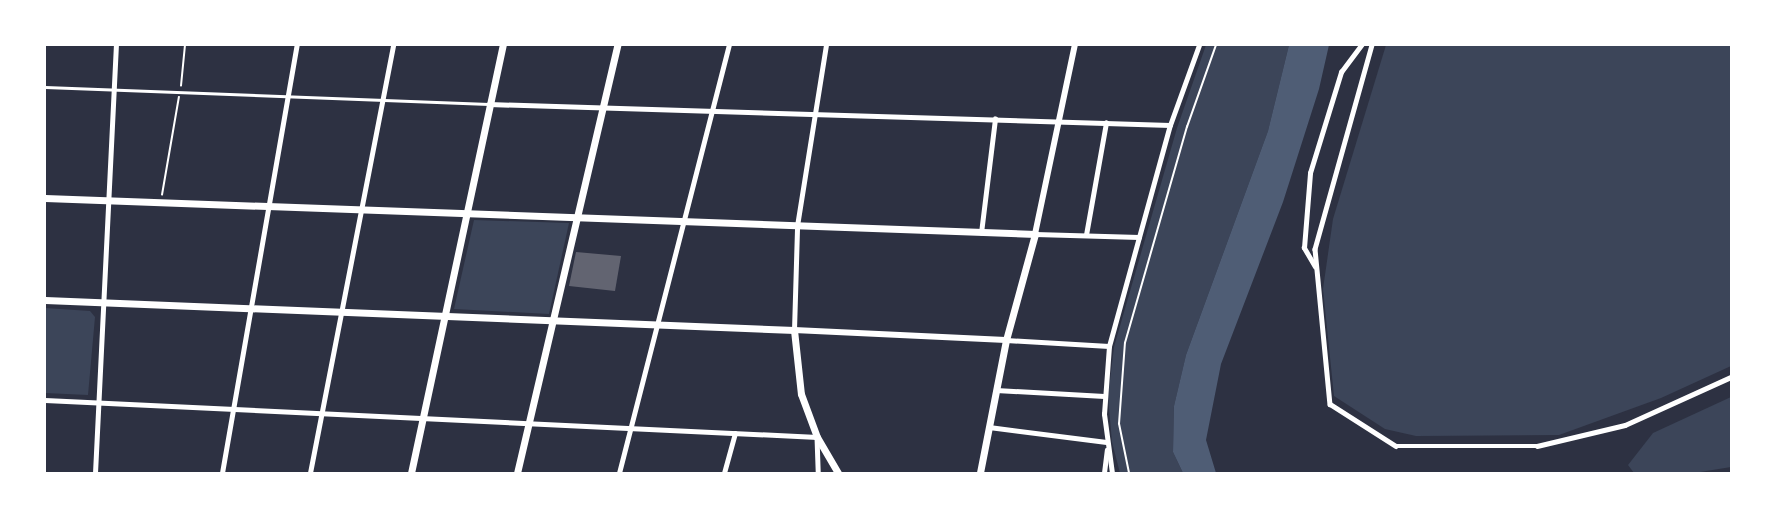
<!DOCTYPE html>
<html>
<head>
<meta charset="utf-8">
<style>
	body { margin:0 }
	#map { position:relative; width:1776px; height:518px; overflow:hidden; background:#2d3142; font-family:"Fira Sans Condensed",sans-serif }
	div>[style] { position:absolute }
	.green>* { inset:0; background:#3c4559 }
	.water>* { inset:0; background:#4f5d75 }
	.building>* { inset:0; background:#626471 }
	.path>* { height:1.5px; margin:-0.75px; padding:0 0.75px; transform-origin:0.75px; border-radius:0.75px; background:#fff }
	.pedestrian>* { height:3px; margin:-1.5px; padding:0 1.5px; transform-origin:1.5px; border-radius:1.5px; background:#fff }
	.minor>* { height:4.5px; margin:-2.25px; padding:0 2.25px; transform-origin:2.25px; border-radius:2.25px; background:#fff }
	.tertiary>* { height:5px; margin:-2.5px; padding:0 2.5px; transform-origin:2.5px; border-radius:2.5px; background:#fff }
	.secondary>* { height:6px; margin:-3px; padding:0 3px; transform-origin:3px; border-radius:3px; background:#fff }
	.primary>* { height:7px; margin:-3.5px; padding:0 3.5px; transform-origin:3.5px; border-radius:3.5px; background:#fff }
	span { translate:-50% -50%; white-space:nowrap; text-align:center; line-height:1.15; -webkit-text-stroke:5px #fff; paint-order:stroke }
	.frame { position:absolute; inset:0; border:46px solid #fff; pointer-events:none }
</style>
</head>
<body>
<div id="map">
	<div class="green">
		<div style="clip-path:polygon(1206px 45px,1289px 45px,1268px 131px,1186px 355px,1174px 406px,1173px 452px,1183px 473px,1120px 473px,1112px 442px,1108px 397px,1114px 347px,1177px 128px)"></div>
		<div style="clip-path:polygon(1386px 45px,1731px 45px,1731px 366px,1661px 398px,1559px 435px,1416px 436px,1385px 429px,1334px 396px,1323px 289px,1333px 219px)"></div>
		<div style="clip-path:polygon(474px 220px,569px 223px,549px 314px,454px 309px)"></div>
		<div style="clip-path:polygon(45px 308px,90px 311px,95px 317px,88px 395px,45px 393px)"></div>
		<div style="clip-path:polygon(1731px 397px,1731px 467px,1694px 473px,1634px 473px,1628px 465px,1653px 433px)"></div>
	</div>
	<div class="water">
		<div style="clip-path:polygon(1289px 45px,1329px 45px,1319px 89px,1283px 202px,1221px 364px,1206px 440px,1216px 473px,1183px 473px,1173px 452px,1174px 406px,1186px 355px,1268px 131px)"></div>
	</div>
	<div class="building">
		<div style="clip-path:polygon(576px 252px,621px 256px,615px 291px,569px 286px)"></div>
	</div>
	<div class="path">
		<div style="left:181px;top:86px;width:41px;rotate:-84.4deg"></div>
		<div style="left:162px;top:195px;width:99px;rotate:-80.2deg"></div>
		<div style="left:1129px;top:473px;width:50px;rotate:-101.5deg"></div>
		<div style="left:1119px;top:424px;width:81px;rotate:-85.8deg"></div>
		<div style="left:1125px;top:343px;width:225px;rotate:-74deg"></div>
		<div style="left:1187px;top:127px;width:87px;rotate:-70.5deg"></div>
	</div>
	<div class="pedestrian">
		<div style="left:45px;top:87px;width:444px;rotate:2.2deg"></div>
	</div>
	<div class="minor">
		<div style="left:1372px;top:45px;width:212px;rotate:105.6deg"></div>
		<div style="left:1315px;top:249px;width:156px;rotate:84.5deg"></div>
		<div style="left:1330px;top:404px;width:78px;rotate:32.5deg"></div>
		<div style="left:1396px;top:446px;width:141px"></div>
		<div style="left:1537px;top:446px;width:90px;rotate:-13.4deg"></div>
		<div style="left:1625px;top:425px;width:116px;rotate:-24.4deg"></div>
		<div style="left:489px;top:104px;width:681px;rotate:1.77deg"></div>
		<div style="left:797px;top:226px;width:183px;rotate:-80.9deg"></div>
		<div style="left:981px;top:233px;width:115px;rotate:-83deg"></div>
		<div style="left:1086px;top:235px;width:114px;rotate:-79.9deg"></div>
		<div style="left:1315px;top:267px;width:22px;rotate:-120deg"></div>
		<div style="left:1304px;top:248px;width:75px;rotate:-85.4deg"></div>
		<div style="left:1310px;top:173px;width:106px;rotate:-72.9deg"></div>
		<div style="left:1341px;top:72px;width:34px;rotate:-53deg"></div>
		<div style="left:996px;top:390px;width:108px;rotate:3.2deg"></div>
		<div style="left:45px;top:400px;width:773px;rotate:2.74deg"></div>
		<div style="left:817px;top:437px;width:36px;rotate:88deg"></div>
		<div style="left:989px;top:427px;width:118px;rotate:7.3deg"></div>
		<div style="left:95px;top:473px;width:429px;rotate:-87.2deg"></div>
		<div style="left:222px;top:473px;width:435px;rotate:-80.1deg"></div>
		<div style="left:310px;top:473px;width:436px;rotate:-79deg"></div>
		<div style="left:619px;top:473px;width:442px;rotate:-75.6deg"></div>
		<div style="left:724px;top:473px;width:41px;rotate:-74.6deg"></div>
		<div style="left:1104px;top:473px;width:23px;rotate:-83deg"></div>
	</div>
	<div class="tertiary">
		<div style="left:1035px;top:234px;width:104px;rotate:1.7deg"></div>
		<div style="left:794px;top:330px;width:104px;rotate:-88.3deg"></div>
		<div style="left:1006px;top:340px;width:103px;rotate:3.3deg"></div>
		<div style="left:1112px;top:473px;width:60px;rotate:-97.7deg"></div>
		<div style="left:1104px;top:414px;width:68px;rotate:-85.8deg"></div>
		<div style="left:1109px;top:346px;width:229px;rotate:-74.6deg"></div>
		<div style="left:1170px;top:125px;width:85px;rotate:-70.1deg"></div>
	</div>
	<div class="secondary">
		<div style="left:1035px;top:234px;width:193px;rotate:-78.1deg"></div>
		<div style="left:794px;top:330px;width:212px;rotate:2.7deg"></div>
	</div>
	<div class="primary">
		<div style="left:45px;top:198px;width:991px;rotate:2.08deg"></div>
		<div style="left:1035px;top:234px;width:110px;rotate:105.3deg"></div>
		<div style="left:1006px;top:340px;width:136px;rotate:101.1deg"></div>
		<div style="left:45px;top:300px;width:750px;rotate:2.29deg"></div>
		<div style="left:794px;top:330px;width:64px;rotate:83.8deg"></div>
		<div style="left:801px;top:394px;width:46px;rotate:69.6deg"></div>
		<div style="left:817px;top:437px;width:42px;rotate:59.7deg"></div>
		<div style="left:411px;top:473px;width:438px;rotate:-77.9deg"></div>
		<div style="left:517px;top:473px;width:440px;rotate:-76.8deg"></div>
	</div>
	<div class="frame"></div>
</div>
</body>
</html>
